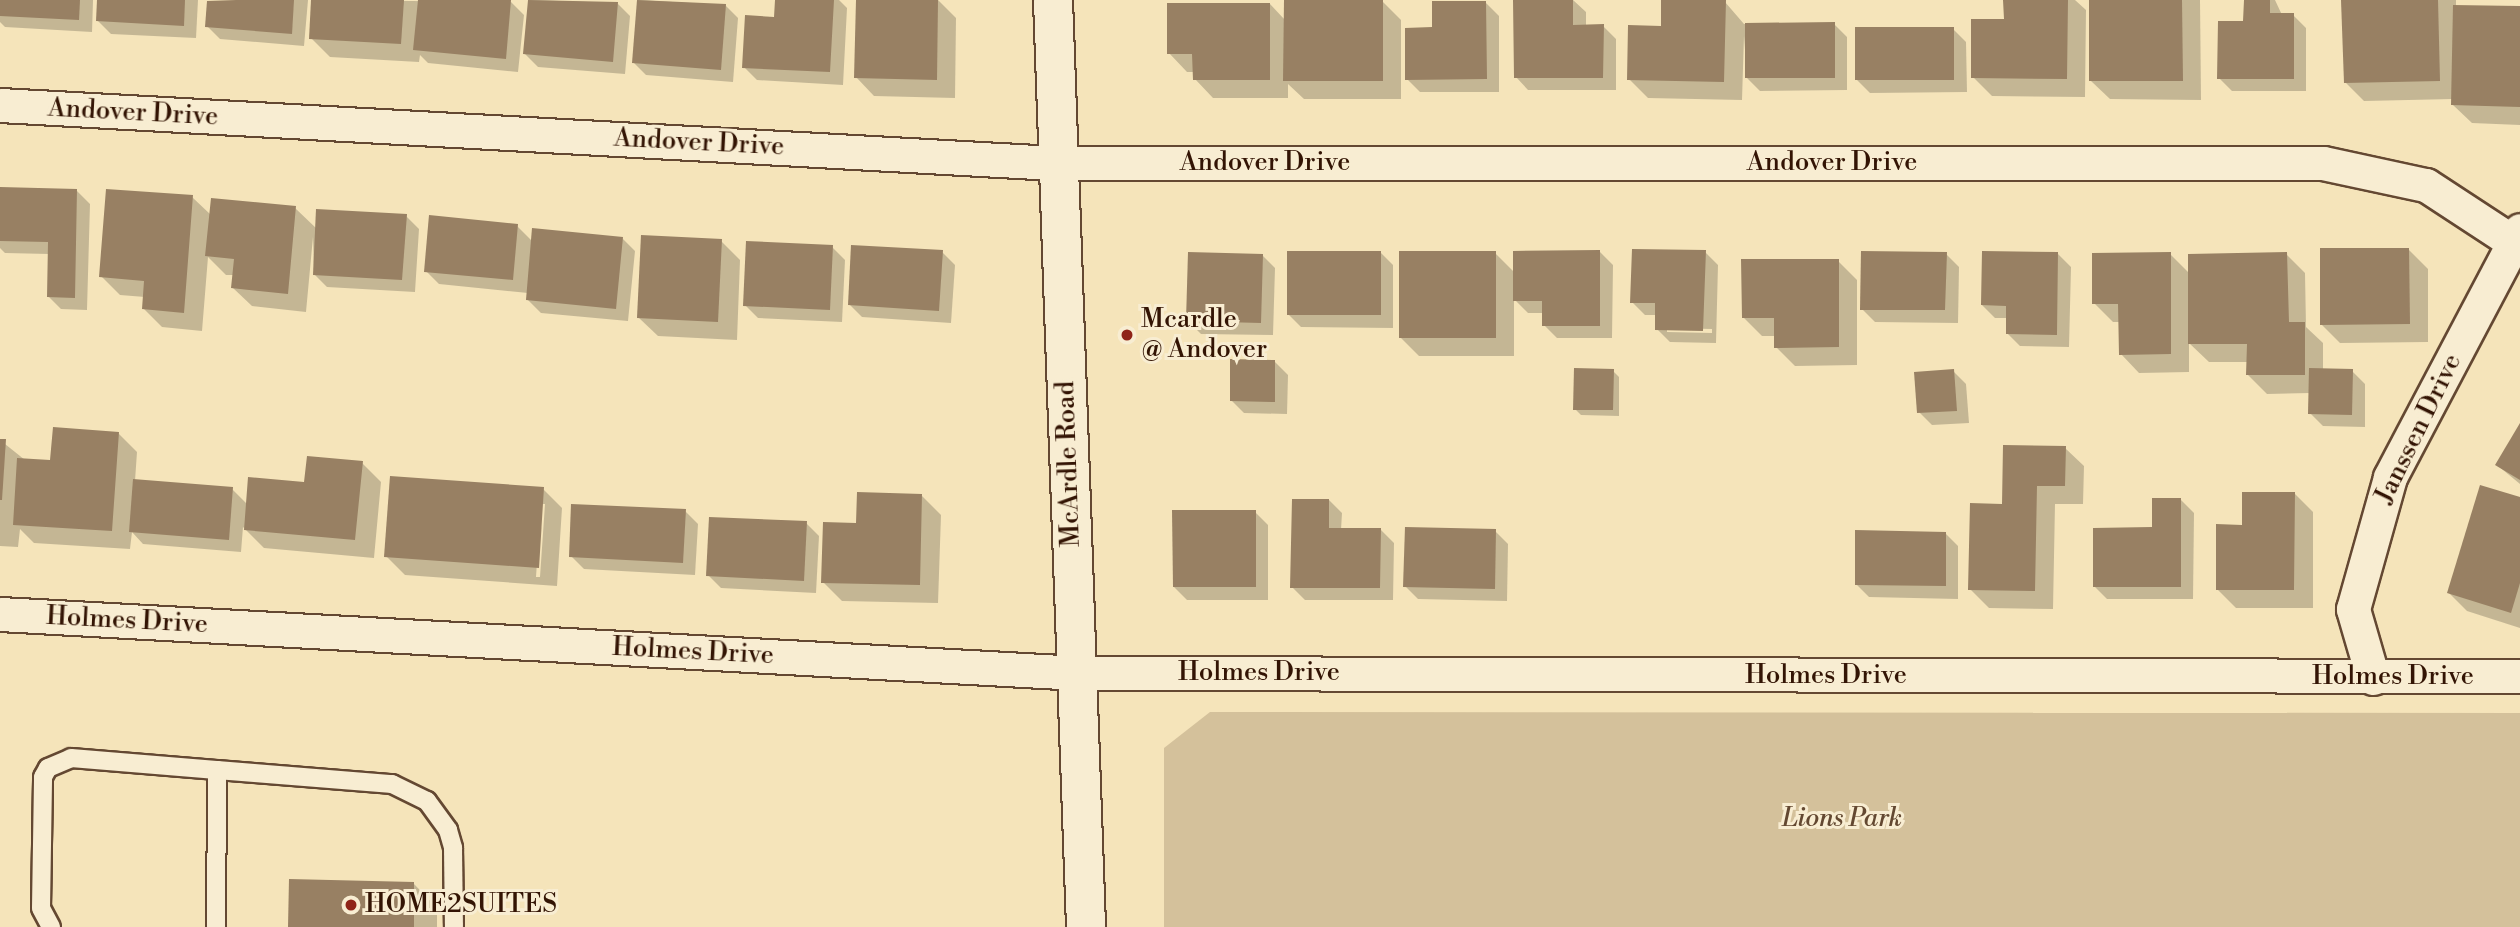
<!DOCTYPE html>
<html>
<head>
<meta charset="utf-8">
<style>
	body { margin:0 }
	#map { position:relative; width:2520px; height:927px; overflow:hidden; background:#f5e4ba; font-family:"Libre Bodoni",serif }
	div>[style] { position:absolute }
	.green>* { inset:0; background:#d4c19b }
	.shadow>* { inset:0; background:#0003 }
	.building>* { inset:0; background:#988063 }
	.roads { filter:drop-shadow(2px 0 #644832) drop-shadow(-2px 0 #644832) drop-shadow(0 2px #644832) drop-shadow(0 -2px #644832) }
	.service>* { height:18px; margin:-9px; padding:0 9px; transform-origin:9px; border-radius:9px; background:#f8edd2 }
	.minor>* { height:33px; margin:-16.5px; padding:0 16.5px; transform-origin:16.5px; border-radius:16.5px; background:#f8edd2 }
	.secondary>* { height:38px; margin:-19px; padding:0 19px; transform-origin:19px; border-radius:19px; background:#f8edd2 }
	.dots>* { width:19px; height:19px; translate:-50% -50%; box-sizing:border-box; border:4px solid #f8edd2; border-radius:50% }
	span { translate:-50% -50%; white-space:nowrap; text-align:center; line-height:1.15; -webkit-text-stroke:6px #f8edd2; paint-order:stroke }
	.street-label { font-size:26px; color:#331404 }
	.poi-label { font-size:26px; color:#331404 }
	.left { translate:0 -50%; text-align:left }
	.park-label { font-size:26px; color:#634831; font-style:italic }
</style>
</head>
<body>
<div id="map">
	<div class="green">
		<div style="clip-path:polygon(1210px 712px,2520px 713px,2520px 927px,1164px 927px,1164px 748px)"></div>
	</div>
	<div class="shadow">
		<div style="clip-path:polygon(0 0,93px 0,92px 32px,5px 27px,0 22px)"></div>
		<div style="clip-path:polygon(99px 0,198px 0,196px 38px,111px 34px,98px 21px)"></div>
		<div style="clip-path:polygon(238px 0,308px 0,304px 46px,220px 39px,207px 26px)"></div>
		<div style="clip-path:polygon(313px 0,511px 2px,524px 15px,518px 72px,428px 63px,420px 55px,419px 62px,330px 57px,311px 38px)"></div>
		<div style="clip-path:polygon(530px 0,617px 3px,630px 16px,625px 74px,538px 67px,525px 54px)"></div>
		<div style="clip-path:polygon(638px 0,725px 5px,738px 18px,733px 82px,646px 75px,633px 62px)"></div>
		<div style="clip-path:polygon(777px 0,839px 0,847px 8px,843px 85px,757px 80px,744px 67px,775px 18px)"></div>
		<div style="clip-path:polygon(858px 0,938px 0,956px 18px,955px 98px,874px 96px,856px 77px)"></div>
		<div style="clip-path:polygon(1515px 0,1573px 0,1586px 12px,1586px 26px,1603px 26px,1616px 39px,1616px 90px,1528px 90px,1516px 77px)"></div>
		<div style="clip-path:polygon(1663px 0,1725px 2px,1744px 24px,1834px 24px,1847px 37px,1847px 90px,1760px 91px,1747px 78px,1744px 36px,1742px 100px,1648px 98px,1629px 79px,1662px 28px)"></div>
		<div style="clip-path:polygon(2005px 0,2075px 0,2086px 10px,2085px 97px,1992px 96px,1973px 77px,2005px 21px)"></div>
		<div style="clip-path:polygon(2091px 0,2200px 0,2201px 100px,2110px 99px,2091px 81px)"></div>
		<div style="clip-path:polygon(2245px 0,2275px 0,2282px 15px,2293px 15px,2306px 28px,2306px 91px,2232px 91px,2219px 78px,2245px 23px)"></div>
		<div style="clip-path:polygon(2343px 0,2456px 0,2456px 7px,2520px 8px,2520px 125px,2472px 123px,2453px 105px,2453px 99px,2364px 101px,2345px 82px)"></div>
		<div style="clip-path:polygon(1382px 1px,1401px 20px,1401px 99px,1304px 99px,1288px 84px,1288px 98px,1213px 98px,1195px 79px,1194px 72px,1187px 72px,1169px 53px,1270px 4px,1285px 20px)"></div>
		<div style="clip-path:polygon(1486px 3px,1499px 16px,1499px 92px,1420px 92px,1407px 79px,1433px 29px)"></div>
		<div style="clip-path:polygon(1953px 29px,1966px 42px,1967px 92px,1870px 93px,1857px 80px)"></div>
		<div style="clip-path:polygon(0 189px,77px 191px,90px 204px,87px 310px,61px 309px,48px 296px,49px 254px,5px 253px,0 248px)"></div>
		<div style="clip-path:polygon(192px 197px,211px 215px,295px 208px,317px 229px,406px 216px,419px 229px,415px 292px,327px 287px,314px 274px,313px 237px,306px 312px,252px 306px,233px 288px,234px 275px,226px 275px,208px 257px,202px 331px,162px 327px,144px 309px,145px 297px,120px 295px,101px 276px)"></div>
		<div style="clip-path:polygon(517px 226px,533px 242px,622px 238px,635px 251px,628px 321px,541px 313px,528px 300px,528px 293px,439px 284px,426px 271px)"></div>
		<div style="clip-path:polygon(721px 241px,740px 260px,737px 340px,658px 336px,639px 318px)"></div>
		<div style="clip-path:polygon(832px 247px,845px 260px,842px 322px,758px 318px,745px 305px)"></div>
		<div style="clip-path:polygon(2409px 250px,2428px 269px,2428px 342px,2340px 343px,2321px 324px)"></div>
		<div style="clip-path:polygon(942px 252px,955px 265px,951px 323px,862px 317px,849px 304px)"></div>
		<div style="clip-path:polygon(1380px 252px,1393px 265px,1393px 328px,1301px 327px,1288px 314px)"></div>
		<div style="clip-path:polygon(1600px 252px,1613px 265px,1612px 338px,1557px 338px,1544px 325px,1544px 313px,1528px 313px,1514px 299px,1514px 356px,1419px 356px,1400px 337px,1495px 253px,1515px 273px)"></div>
		<div style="clip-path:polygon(evenodd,1705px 252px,1718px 265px,1716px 343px,1670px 342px,1657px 329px,1657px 315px,1645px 315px,1632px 302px,1705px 252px,1667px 328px,1712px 329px,1712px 333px,1667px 332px,1667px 328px)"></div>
		<div style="clip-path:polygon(1946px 254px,1959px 267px,1958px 323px,1875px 322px,1862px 309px)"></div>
		<div style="clip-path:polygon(2058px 254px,2071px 267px,2069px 347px,2020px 346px,2007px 333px,2008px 318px,1995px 318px,1982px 305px)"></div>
		<div style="clip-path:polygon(2170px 254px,2190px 274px,2286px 254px,2305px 273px,2306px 327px,2323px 343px,2323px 370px,2352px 371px,2365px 384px,2365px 427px,2323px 426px,2310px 413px,2310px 393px,2267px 394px,2248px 375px,2248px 362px,2209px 362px,2189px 343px,2189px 372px,2139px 373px,2121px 354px,2120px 322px,2113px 322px,2094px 303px)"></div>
		<div style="clip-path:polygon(1262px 255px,1275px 268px,1273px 335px,1201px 334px,1188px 321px)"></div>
		<div style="clip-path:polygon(1838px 261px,1857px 280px,1857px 365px,1795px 366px,1776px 347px,1776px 336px,1762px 336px,1743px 317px)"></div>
		<div style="clip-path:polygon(1275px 362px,1288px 375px,1287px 414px,1244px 413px,1231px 400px)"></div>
		<div style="clip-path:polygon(1613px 371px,1619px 377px,1619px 416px,1581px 415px,1575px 409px)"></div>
		<div style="clip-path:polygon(1953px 371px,1966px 384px,1969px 423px,1932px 425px,1919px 412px)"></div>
		<div style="clip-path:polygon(2520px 426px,2520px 484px,2497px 465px)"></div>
		<div style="clip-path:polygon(118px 433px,137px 452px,135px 481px,232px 489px,247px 504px,362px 463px,381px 482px,374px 558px,264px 548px,243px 527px,241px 552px,143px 544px,132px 532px,130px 549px,34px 543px,20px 529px,18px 547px,0 546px,0 440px,25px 460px,52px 462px)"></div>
		<div style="clip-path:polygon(2065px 448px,2084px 466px,2083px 504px,2055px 504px,2053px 609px,1989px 608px,1970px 589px,2004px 505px)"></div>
		<div style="clip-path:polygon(evenodd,543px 489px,562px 508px,557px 586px,405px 575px,386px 556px,543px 489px,541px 504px,545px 504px,540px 577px,536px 577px,541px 504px)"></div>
		<div style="clip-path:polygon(2294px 493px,2313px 512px,2313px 608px,2236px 608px,2217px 589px,2244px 526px)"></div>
		<div style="clip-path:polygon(922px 496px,941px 515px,938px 603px,842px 601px,823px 582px)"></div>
		<div style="clip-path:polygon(2520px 499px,2520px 628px,2467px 611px,2449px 593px)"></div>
		<div style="clip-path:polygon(1329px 500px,1342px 513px,1341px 530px,1381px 530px,1394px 543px,1393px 600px,1305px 600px,1292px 587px)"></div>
		<div style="clip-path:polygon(2181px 500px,2194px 513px,2193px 599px,2107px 599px,2094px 586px)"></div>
		<div style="clip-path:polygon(685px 511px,698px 524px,695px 575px,584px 569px,571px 556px)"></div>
		<div style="clip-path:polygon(1255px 512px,1268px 525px,1268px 600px,1187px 600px,1174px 587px)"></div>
		<div style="clip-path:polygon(806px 523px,819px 536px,816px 593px,721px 588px,708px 575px)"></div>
		<div style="clip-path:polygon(1495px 531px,1508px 544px,1507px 601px,1418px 599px,1405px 586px)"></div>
		<div style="clip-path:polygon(1945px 533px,1958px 546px,1958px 599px,1869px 597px,1856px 584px)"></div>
		<div style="clip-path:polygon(414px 884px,437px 908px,437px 927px,290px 927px)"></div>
	</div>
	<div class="building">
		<div style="clip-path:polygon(0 0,80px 0,79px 20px,0 16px)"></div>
		<div style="clip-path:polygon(97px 0,185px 0,184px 26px,96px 21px)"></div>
		<div style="clip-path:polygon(236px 0,294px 0,292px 34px,205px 27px,207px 1px)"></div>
		<div style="clip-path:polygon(311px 0,404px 0,401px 44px,309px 39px)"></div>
		<div style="clip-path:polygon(418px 0,511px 0,506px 59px,413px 50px)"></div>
		<div style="clip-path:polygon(528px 0,618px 2px,613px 62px,523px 54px)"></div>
		<div style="clip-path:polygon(637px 0,726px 4px,721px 70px,632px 63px)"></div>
		<div style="clip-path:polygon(775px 0,834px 0,830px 72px,742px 68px,745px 15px,774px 17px)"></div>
		<div style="clip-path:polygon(856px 0,938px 0,937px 80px,854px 78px)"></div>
		<div style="clip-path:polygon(1284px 0,1383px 0,1383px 81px,1283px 81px)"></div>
		<div style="clip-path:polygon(1513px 0,1573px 0,1573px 25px,1604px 24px,1603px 78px,1514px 78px)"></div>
		<div style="clip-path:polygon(1661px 0,1726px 0,1724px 82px,1627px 80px,1628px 25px,1661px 26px)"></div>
		<div style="clip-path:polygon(2003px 0,2068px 0,2067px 79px,1971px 78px,1971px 19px,2004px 19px)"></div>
		<div style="clip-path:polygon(2089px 0,2182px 0,2183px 81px,2089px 81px)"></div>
		<div style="clip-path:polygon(2244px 0,2270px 0,2270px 13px,2294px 13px,2294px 79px,2217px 79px,2218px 21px,2243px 21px)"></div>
		<div style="clip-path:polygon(2341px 0,2438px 0,2440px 81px,2344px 83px)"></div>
		<div style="clip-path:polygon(1432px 1px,1486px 1px,1487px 79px,1405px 80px,1405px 28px,1432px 27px)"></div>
		<div style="clip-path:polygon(1167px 3px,1270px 3px,1270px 80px,1193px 80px,1192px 54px,1167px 54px)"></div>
		<div style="clip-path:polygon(2453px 5px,2520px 6px,2520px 107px,2451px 105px)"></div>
		<div style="clip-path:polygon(1835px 22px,1835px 78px,1745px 78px,1745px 23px)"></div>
		<div style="clip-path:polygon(1855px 27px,1954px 27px,1954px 80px,1855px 80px)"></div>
		<div style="clip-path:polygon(0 187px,77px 189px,75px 298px,47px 297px,48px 242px,0 241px)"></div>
		<div style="clip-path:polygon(106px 189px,193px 195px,184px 313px,142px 309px,144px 281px,99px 277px)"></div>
		<div style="clip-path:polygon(211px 198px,296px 206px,288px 294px,231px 288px,234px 259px,205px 256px)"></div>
		<div style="clip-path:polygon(316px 209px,407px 214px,402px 280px,313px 275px)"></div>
		<div style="clip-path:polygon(429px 215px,518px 224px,513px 280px,424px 272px)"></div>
		<div style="clip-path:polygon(532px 228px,623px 237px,616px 309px,526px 300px)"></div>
		<div style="clip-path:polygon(641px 235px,722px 239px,718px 322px,637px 318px)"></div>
		<div style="clip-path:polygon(746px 241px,833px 245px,830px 310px,743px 306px)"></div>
		<div style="clip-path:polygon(851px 245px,943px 250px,939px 311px,848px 305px)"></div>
		<div style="clip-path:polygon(2320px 248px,2409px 248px,2410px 324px,2320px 325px)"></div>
		<div style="clip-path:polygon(1632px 249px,1706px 250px,1703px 331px,1655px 330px,1655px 303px,1630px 303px)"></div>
		<div style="clip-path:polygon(1600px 250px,1600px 326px,1542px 326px,1542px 301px,1513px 301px,1513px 251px)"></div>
		<div style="clip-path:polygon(1287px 251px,1381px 251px,1381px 315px,1287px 315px)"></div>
		<div style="clip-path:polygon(1399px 251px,1496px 251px,1496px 338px,1399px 338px)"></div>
		<div style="clip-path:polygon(1861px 251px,1947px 252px,1945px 310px,1860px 310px)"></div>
		<div style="clip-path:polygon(1982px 251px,2058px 252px,2057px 335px,2006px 334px,2006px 306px,1981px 305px)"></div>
		<div style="clip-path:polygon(1188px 252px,1263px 254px,1261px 323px,1186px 321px)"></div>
		<div style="clip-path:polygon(2171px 252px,2171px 354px,2119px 355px,2118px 304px,2092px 304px,2092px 253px)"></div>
		<div style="clip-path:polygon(2287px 252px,2289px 322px,2305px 322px,2305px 375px,2246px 375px,2247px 344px,2188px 344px,2188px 254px)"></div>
		<div style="clip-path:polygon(1741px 259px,1839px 259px,1839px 347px,1774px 348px,1774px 318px,1742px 318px)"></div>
		<div style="clip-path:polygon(1230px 359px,1275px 360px,1275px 402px,1230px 401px)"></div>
		<div style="clip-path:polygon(1574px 368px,1614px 369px,1613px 410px,1573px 410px)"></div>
		<div style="clip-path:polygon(2309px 368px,2353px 369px,2352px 415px,2308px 414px)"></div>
		<div style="clip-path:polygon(1954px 369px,1957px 411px,1917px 413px,1914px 372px)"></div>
		<div style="clip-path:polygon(2520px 423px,2520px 480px,2495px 465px)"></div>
		<div style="clip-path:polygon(53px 427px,119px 432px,112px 531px,13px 525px,17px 458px,50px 460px)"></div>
		<div style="clip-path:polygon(0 439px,6px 439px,2px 500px,0 500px)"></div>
		<div style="clip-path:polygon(2003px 445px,2066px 446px,2065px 486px,2037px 486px,2035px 591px,1968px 590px,1970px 503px,2002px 504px)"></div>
		<div style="clip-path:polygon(307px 456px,363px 461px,355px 540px,244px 530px,248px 477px,304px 482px)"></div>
		<div style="clip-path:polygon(390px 476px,544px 487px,539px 568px,384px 557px)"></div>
		<div style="clip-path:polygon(133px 479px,233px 487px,229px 540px,129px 532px)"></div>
		<div style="clip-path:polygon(2480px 485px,2520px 497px,2520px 583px,2511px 613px,2447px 593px)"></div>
		<div style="clip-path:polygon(857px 492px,922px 494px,920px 585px,821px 583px,823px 522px,856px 523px)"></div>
		<div style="clip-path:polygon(2242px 492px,2295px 492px,2294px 590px,2216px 590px,2216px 524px,2242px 525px)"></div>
		<div style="clip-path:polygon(2152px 498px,2181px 498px,2181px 587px,2093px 587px,2093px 528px,2152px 527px)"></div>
		<div style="clip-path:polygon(1292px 499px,1329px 499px,1329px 528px,1381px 528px,1380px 588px,1290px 588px)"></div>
		<div style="clip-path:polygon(571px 504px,686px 509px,683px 563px,569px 557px)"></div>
		<div style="clip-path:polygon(1172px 510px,1256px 510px,1256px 587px,1173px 587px)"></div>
		<div style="clip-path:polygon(709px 517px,807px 521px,804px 581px,706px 576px)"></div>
		<div style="clip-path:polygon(1405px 527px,1496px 529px,1495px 589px,1403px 587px)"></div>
		<div style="clip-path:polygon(1855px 530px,1946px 532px,1946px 586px,1855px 585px)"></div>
		<div style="clip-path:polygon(289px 879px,414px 882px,414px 927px,288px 927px)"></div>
	</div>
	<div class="roads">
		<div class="service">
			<div style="left:51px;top:927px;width:21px;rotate:-118deg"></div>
			<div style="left:41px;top:908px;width:131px;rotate:-89.1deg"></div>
			<div style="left:43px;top:777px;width:10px;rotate:-61deg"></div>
			<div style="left:48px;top:768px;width:25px;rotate:-23deg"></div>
			<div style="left:71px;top:758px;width:146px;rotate:4.7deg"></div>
			<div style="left:216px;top:927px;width:157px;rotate:-89.6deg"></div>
			<div style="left:217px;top:770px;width:176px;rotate:4.6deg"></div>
			<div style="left:392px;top:784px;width:39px;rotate:26deg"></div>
			<div style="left:427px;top:801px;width:36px;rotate:54deg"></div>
			<div style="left:448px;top:830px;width:19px;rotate:74deg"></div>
			<div style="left:453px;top:848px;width:79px;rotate:89.3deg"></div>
		</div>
		<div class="minor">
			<div style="left:0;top:105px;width:1057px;rotate:3.15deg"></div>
			<div style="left:1055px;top:163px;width:1268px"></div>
			<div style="left:2323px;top:163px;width:105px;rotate:12.1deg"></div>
			<div style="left:2426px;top:185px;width:104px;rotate:33.2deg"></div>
			<div style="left:0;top:614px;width:1080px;rotate:3.13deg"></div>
			<div style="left:1078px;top:673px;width:1442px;rotate:0.12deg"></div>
			<div style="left:2373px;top:678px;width:72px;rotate:-106.2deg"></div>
			<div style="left:2353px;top:609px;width:137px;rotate:-74.3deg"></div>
			<div style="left:2390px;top:477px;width:279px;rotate:-62.2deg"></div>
		</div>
		<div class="secondary">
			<div style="left:1053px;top:0;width:928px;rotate:87.96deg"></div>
		</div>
	</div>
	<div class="dots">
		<div style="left:1127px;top:335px;background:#8f2418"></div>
		<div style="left:351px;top:905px;background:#8f2418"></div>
	</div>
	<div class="street-label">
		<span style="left:133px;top:113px;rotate:3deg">Andover Drive</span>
		<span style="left:699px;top:143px;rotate:3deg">Andover Drive</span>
		<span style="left:1265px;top:163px">Andover Drive</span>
		<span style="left:1832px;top:163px">Andover Drive</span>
		<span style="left:2419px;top:429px;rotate:-64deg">Janssen Drive</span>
		<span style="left:1069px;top:464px;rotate:-92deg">McArdle Road</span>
		<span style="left:127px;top:621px;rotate:3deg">Holmes Drive</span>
		<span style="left:693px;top:652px;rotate:3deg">Holmes Drive</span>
		<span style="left:1259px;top:673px">Holmes Drive</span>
		<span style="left:1826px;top:676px">Holmes Drive</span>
		<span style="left:2393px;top:677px">Holmes Drive</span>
	</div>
	<div class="poi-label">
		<span class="left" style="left:1141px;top:335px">Mcardle<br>@ Andover</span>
		<span class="left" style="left:365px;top:905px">HOME2SUITES</span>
	</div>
	<div class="park-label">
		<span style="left:1842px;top:819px">Lions Park</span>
	</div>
</div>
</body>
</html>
